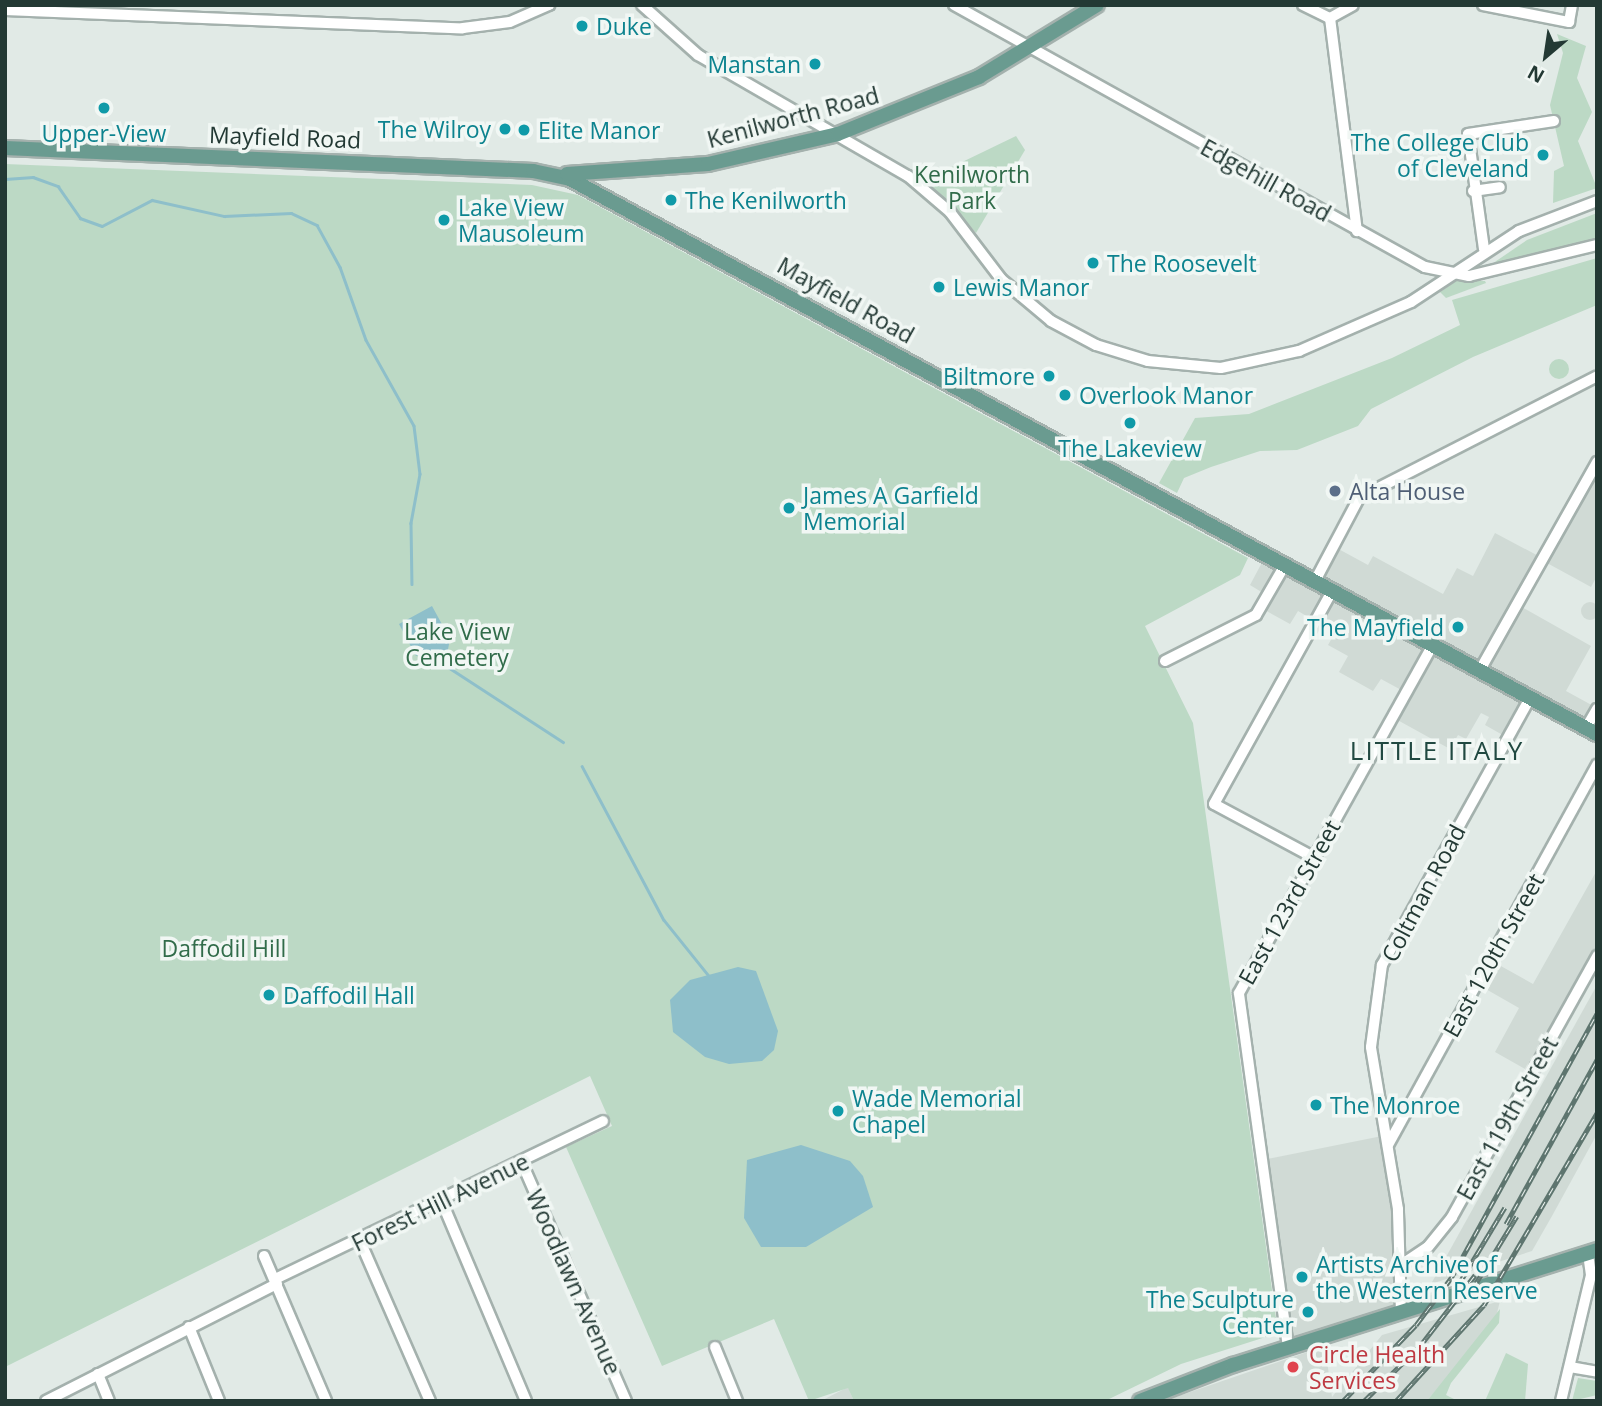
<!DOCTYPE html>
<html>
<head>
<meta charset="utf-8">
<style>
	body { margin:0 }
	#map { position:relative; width:1602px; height:1406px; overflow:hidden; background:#e1eae6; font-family:"Open Sans",sans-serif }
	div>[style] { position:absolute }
	.built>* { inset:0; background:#d0dad5 }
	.round { border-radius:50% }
	.green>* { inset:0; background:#bcd9c5 }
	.water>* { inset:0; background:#8ebfca }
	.stream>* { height:2.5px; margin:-1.25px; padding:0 1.25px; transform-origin:1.25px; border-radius:1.25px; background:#8ebfca }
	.roads { filter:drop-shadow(2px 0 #a4b1ad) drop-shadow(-2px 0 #a4b1ad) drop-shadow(0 2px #a4b1ad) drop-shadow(0 -2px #a4b1ad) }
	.minor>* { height:10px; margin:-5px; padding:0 5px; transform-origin:5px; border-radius:5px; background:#fff }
	.major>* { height:14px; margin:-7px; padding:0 7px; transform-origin:7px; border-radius:7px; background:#6a9b90 }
	.rail>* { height:5px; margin-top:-2.5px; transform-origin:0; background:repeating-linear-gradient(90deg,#f1f7f4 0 8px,#5e756f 0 16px); box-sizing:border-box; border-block:2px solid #5e756f }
	.dots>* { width:19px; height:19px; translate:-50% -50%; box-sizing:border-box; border:4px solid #f1f7f4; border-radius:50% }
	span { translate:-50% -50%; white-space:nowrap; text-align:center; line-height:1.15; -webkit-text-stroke:7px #f1f7f4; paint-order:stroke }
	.culture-label { font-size:23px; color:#0d838f }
	.left { translate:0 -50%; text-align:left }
	.right { translate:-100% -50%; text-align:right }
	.street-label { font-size:23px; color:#233934 }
	.park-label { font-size:23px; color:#316c4a }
	.service-label { font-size:23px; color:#4e5e75 }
	.health-label { font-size:23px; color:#be3a42 }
	.quarter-label { font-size:26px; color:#214941; letter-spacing:2px }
	.frame { position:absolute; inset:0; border:7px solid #233934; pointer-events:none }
	.north { position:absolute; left:1511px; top:21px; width:70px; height:70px; -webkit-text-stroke:5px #f1f7f4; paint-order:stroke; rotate:209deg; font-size:19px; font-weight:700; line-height:28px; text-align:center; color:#233934 }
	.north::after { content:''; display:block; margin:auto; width:24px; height:32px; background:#233934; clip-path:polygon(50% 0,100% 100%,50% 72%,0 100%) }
</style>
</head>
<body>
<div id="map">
	<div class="built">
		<div style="clip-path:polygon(1597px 471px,1597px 576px,1591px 587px,1536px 557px,1511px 601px,1591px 646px,1566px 691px,1597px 708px,1586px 728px,1530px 698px,1508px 738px,1485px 725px,1489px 717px,1481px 713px,1466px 739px,1458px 735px,1450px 749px,1392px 717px,1405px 692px,1381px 679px,1373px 691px,1339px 672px,1348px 656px,1328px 645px,1332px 638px,1312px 627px,1315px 621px,1298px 611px,1290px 624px,1261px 608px,1268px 596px,1250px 585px,1266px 555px,1315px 581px,1333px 546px,1368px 565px,1373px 556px,1443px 594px,1457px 568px,1473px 576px,1495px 533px,1546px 560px)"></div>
		<div class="round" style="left:1581px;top:602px;width:18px;height:18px"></div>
		<div style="clip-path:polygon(1597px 870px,1597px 956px,1532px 1073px,1495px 1052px,1519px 1008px,1477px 984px,1490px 960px,1533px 984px)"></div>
		<div style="clip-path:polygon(1597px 985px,1597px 1134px,1552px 1216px,1532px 1251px,1431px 1284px)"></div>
		<div style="clip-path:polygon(1387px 1135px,1398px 1209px,1401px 1313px,1288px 1347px,1262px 1160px)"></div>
		<div style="clip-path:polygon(1500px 1301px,1495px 1321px,1427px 1401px,1164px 1401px,1325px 1346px,1332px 1397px,1382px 1335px)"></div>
		<div style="clip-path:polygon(848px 1387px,854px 1401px,821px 1401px)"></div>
	</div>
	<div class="green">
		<div style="clip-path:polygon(1557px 34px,1586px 46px,1577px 78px,1592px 112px,1578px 141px,1597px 188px,1553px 203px,1554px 171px,1564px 166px,1550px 105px,1563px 53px)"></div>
		<div style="clip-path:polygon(1016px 136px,1025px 150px,976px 233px,925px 180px)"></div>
		<div style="clip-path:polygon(5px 164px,532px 185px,578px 195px,1248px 558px,1240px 575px,1145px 626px,1193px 723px,1278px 1333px,1181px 1364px,1105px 1401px,854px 1401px,848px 1388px,809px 1401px,774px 1319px,662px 1366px,566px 1147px,612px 1126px,590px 1076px,5px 1367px)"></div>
		<div style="clip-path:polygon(1597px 213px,1597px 238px,1486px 268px,1527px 240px)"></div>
		<div style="clip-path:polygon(1597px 258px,1597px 305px,1473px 357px,1371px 409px,1358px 426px,1297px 450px,1260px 451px,1211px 467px,1184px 478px,1177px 493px,1159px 483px,1195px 418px,1249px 414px,1392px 358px,1460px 325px,1452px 300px)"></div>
		<div style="clip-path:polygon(1456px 281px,1485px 281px,1486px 283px,1446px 298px,1440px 292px)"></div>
		<div class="round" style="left:1549px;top:359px;width:20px;height:20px"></div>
		<div style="clip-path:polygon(1500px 1309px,1499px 1323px,1451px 1383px,1446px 1395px,1458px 1401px,1427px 1401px)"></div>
		<div style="clip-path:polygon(1506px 1353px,1528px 1364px,1525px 1401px,1485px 1401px)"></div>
		<div style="clip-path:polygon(1578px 1378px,1597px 1381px,1597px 1395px,1572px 1401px)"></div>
	</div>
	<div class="water">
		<div style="clip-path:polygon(432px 606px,450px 639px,445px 665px,425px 652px,416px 656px,399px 624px)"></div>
		<div style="clip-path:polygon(738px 967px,756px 971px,778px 1031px,774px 1050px,762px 1061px,729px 1064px,705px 1057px,673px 1032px,670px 1000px,690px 980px)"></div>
		<div style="clip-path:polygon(801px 1145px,850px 1161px,863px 1176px,873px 1207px,806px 1247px,761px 1247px,744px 1218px,747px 1160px)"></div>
	</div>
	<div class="stream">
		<div style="left:5px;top:179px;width:28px;rotate:-4deg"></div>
		<div style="left:33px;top:177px;width:27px;rotate:20deg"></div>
		<div style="left:58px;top:186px;width:39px;rotate:55deg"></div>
		<div style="left:80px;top:218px;width:23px;rotate:20deg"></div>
		<div style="left:102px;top:226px;width:56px;rotate:-27.5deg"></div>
		<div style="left:152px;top:200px;width:74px;rotate:12.5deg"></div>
		<div style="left:224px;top:216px;width:67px;rotate:-2.6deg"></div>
		<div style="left:291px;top:213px;width:29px;rotate:25deg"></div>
		<div style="left:317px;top:225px;width:48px;rotate:61.3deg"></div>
		<div style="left:340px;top:267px;width:77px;rotate:70.4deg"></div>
		<div style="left:366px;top:340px;width:98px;rotate:60.8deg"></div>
		<div style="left:414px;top:426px;width:48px;rotate:82.9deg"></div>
		<div style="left:420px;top:474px;width:50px;rotate:100.4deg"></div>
		<div style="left:411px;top:523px;width:61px;rotate:89.1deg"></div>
		<div style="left:445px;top:665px;width:141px;rotate:33.1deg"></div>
		<div style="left:582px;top:766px;width:174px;rotate:62deg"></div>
		<div style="left:664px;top:920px;width:72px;rotate:51.2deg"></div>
	</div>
	<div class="roads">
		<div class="minor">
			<div style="left:642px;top:5px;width:75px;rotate:41.8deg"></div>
			<div style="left:698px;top:55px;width:242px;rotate:30deg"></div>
			<div style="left:908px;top:176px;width:55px;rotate:40.6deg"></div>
			<div style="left:950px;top:212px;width:84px;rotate:52.7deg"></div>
			<div style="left:1001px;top:279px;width:65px;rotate:40deg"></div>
			<div style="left:1051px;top:321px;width:51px;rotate:28.1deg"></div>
			<div style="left:1096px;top:345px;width:54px;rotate:17.1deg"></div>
			<div style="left:1148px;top:361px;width:73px;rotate:5.5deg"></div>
			<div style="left:1221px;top:368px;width:80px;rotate:-12.3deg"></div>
			<div style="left:1299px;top:351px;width:122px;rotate:-23.6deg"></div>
			<div style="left:1411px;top:302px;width:129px;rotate:-33.3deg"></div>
			<div style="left:1519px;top:231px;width:84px;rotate:-21deg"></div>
			<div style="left:954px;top:5px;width:539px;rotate:29.09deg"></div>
			<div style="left:1425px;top:267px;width:45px;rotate:11.6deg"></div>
			<div style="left:1469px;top:276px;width:132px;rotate:-13.6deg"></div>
			<div style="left:1303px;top:5px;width:30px;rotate:26deg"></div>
			<div style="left:1330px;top:18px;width:26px;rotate:-29deg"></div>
			<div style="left:1483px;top:5px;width:88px;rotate:11.2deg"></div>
			<div style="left:1569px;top:22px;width:17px;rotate:-80deg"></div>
			<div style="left:5px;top:10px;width:458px;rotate:2.3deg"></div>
			<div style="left:463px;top:28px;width:47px;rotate:-7.3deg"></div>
			<div style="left:510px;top:22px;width:43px;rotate:-23.6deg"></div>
			<div style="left:1330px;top:18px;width:215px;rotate:82.8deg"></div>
			<div style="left:1473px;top:191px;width:27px;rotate:-8deg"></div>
			<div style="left:1484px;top:249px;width:116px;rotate:-97.9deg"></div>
			<div style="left:1468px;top:134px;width:87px;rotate:-8.6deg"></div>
			<div style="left:1315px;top:581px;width:94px;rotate:-62.1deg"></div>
			<div style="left:1359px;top:498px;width:267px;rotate:-27.1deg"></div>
			<div style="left:1165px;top:661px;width:102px;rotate:-26.8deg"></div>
			<div style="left:1256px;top:615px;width:58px;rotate:-59.9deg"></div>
			<div style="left:1480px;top:670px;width:239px;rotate:-60.6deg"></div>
			<div style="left:1586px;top:728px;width:22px;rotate:-60deg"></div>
			<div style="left:1313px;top:857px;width:112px;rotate:-151.8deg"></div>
			<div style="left:1214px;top:804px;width:244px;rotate:-61deg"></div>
			<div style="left:1388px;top:1145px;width:434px;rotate:-61.2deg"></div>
			<div style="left:522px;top:1163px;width:260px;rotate:66.4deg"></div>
			<div style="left:442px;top:1202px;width:216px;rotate:67.1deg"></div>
			<div style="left:360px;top:1241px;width:175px;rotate:66.4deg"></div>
			<div style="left:264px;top:1256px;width:158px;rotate:66.8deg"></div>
			<div style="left:1401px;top:1265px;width:32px;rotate:-34deg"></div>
			<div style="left:1428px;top:1247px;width:38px;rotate:-51deg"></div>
			<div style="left:1452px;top:1217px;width:299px;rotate:-60.9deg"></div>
			<div style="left:275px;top:1279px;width:364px;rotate:-25.7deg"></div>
			<div style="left:1401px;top:1313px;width:104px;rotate:-91.7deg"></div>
			<div style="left:1398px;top:1209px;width:164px;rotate:-99.5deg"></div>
			<div style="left:1371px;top:1047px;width:83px;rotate:-82.4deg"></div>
			<div style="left:1382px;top:965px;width:305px;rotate:-61deg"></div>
			<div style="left:189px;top:1327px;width:80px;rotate:67.9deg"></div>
			<div style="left:715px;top:1347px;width:58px;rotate:67.8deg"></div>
			<div style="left:1288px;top:1347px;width:357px;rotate:-97.9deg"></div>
			<div style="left:1239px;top:993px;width:398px;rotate:-60.9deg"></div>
			<div style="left:1570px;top:1367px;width:27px;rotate:10deg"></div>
			<div style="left:98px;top:1374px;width:29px;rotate:68deg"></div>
			<div style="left:46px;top:1401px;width:259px;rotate:-26.9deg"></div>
			<div style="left:1561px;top:1401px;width:130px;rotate:-76.6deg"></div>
			<div style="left:1591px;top:1275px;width:22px;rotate:-98deg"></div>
		</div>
		<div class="major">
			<div style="left:5px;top:148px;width:529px;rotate:2.49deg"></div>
			<div style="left:533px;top:171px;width:38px;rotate:12deg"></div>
			<div style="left:570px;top:179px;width:1167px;rotate:28.39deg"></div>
			<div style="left:567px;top:174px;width:141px;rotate:-4.1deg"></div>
			<div style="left:708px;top:164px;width:133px;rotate:-13deg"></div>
			<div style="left:838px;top:134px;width:152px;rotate:-22deg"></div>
			<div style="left:979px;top:77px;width:138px;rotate:-31.4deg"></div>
			<div style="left:1140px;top:1401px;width:100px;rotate:-21.2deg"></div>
			<div style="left:1233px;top:1365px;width:382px;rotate:-17.5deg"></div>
		</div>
	</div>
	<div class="rail">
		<div style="left:1506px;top:1224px;width:188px;rotate:-61deg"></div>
		<div style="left:1460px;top:1282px;width:87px;rotate:-59deg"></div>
		<div style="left:1473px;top:1288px;width:84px;rotate:-58.6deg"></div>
		<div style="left:1343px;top:1401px;width:105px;rotate:-46.2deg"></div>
		<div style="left:1416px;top:1325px;width:59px;rotate:-53.3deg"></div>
		<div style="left:1451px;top:1278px;width:302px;rotate:-61.1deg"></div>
		<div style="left:1364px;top:1401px;width:78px;rotate:-44.5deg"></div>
		<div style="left:1420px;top:1346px;width:90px;rotate:-52.2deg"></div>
		<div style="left:1396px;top:1401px;width:130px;rotate:-47.5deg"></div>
		<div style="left:1484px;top:1305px;width:223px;rotate:-59.5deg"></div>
	</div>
	<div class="dots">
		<div style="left:582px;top:26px;background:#0f9aa8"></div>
		<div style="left:815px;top:64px;background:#0f9aa8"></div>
		<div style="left:104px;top:108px;background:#0f9aa8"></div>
		<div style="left:505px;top:129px;background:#0f9aa8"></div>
		<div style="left:524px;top:130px;background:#0f9aa8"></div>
		<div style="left:1543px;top:155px;background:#0f9aa8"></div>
		<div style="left:671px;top:200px;background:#0f9aa8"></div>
		<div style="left:444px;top:220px;background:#0f9aa8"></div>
		<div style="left:1093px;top:263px;background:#0f9aa8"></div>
		<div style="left:939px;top:287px;background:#0f9aa8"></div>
		<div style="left:1049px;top:376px;background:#0f9aa8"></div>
		<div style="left:1065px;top:395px;background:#0f9aa8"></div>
		<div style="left:1130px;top:423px;background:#0f9aa8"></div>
		<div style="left:1335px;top:491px;background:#5c6f8a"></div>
		<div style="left:789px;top:508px;background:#0f9aa8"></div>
		<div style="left:1458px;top:627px;background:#0f9aa8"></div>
		<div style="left:269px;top:995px;background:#0f9aa8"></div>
		<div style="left:1316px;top:1105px;background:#0f9aa8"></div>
		<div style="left:838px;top:1111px;background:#0f9aa8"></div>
		<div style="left:1302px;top:1277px;background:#0f9aa8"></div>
		<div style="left:1308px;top:1312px;background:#0f9aa8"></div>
		<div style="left:1293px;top:1367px;background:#e0444e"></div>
	</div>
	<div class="culture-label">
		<span class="left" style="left:596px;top:26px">Duke</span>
		<span class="right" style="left:801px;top:64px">Manstan</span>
		<span class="right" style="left:491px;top:129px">The Wilroy</span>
		<span class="left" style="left:538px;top:130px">Elite Manor</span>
		<span style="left:104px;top:133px">Upper-View</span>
		<span class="right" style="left:1529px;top:155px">The College Club<br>of Cleveland</span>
		<span class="left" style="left:685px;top:200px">The Kenilworth</span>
		<span class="left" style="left:458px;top:220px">Lake View<br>Mausoleum</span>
		<span class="left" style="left:1107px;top:263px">The Roosevelt</span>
		<span class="left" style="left:953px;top:287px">Lewis Manor</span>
		<span class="right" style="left:1035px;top:376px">Biltmore</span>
		<span class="left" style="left:1079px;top:395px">Overlook Manor</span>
		<span style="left:1130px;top:448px">The Lakeview</span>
		<span class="left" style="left:803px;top:508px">James A Garfield<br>Memorial</span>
		<span class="right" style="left:1444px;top:627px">The Mayfield</span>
		<span class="left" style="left:283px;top:995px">Daffodil Hall</span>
		<span class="left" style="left:852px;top:1111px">Wade Memorial<br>Chapel</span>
		<span class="left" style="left:1330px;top:1105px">The Monroe</span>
		<span class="left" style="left:1316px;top:1277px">Artists Archive of<br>the Western Reserve</span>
		<span class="right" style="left:1294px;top:1312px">The Sculpture<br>Center</span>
	</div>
	<div class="street-label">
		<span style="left:793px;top:117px;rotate:-15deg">Kenilworth Road</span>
		<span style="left:285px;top:137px;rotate:2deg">Mayfield Road</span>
		<span style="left:1266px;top:180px;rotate:29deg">Edgehill Road</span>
		<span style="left:846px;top:300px;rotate:29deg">Mayfield Road</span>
		<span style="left:1423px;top:893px;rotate:-62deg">Coltman Road</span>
		<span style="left:1289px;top:902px;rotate:-61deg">East 123rd Street</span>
		<span style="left:1493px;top:955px;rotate:-61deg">East 120th Street</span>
		<span style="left:1507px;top:1118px;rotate:-61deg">East 119th Street</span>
		<span style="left:440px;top:1202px;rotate:-26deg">Forest Hill Avenue</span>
		<span style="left:574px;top:1282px;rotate:66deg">Woodlawn Avenue</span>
	</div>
	<div class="park-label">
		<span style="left:972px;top:187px">Kenilworth<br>Park</span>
		<span style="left:457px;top:644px">Lake View<br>Cemetery</span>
		<span style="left:224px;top:948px">Daffodil Hill</span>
	</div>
	<div class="service-label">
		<span class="left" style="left:1349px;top:491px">Alta House</span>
	</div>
	<div class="health-label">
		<span class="left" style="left:1309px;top:1367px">Circle Health<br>Services</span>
	</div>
	<div class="quarter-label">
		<span style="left:1437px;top:751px">LITTLE ITALY</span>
	</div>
	<div class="frame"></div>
	<div class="north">N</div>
</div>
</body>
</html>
